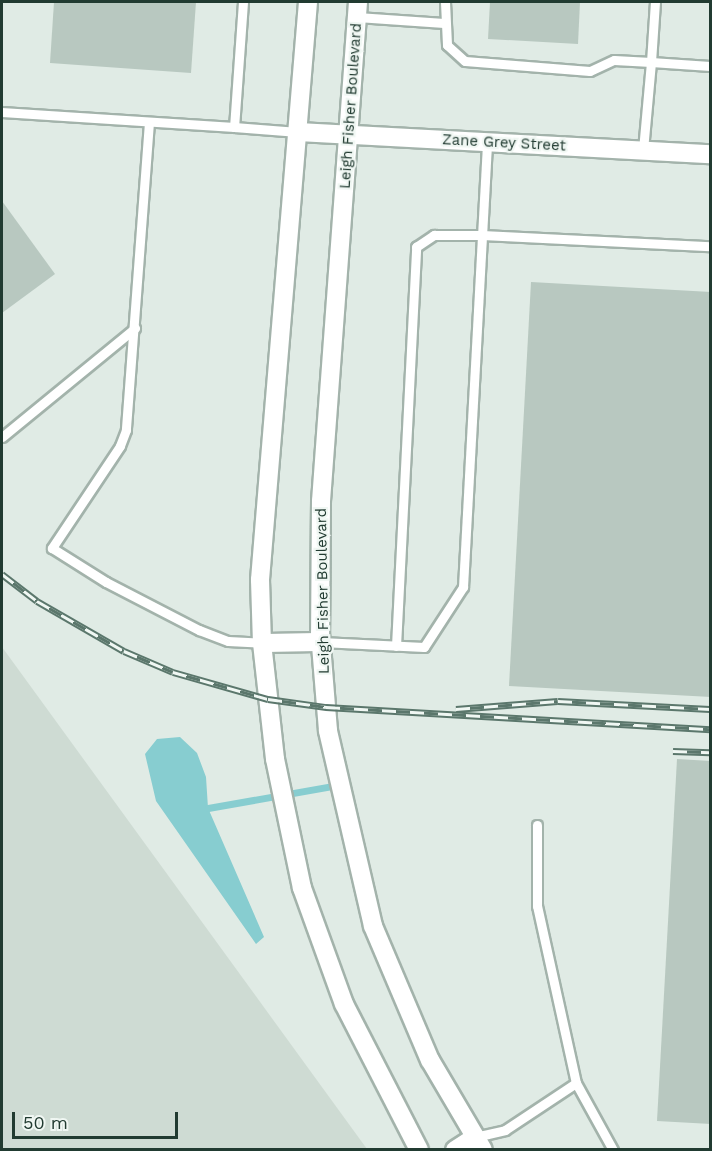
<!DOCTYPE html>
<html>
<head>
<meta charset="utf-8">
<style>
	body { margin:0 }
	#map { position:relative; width:712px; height:1151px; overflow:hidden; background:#e0ebe5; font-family:"Work Sans",sans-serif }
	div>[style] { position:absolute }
	.built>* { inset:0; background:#cedbd3 }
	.water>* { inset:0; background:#87cdd0 }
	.stream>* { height:7px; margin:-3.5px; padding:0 3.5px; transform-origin:3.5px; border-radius:3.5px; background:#87cdd0 }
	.building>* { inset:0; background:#b8c8c0 }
	.roads { filter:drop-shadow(2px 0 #a3b3ab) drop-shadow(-2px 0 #a3b3ab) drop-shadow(0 2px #a3b3ab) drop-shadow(0 -2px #a3b3ab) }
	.lane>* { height:9px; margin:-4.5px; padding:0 4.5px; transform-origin:4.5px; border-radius:4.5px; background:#fff }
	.secondary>* { height:18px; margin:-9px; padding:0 9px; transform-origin:9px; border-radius:9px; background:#fff }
	.rail>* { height:7px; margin-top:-3.5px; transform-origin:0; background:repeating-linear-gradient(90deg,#f0f7f3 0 14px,#5b776c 0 28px); box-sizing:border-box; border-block:2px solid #5b776c }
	span { translate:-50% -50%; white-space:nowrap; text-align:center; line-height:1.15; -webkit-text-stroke:4.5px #f0f7f3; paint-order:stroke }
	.street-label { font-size:15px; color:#213b31 }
	.frame { position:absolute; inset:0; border:3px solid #213b31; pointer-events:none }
	.scale { position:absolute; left:12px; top:1112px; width:166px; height:27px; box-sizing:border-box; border:3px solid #213b31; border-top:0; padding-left:8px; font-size:18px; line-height:21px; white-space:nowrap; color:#213b31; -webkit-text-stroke:4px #f0f7f3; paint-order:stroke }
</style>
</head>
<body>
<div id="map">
	<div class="built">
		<div style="clip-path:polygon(2px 647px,367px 1149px,2px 1149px)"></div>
	</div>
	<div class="water">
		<div style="clip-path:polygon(180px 737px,197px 753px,206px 777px,208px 808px,264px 937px,256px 944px,156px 801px,145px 754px,157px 739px)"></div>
	</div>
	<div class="stream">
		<div style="left:208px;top:808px;width:133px;rotate:-10deg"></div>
	</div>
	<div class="building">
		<div style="clip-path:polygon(54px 2px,196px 2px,191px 73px,50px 63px)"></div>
		<div style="clip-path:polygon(490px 2px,580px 2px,578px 44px,488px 39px)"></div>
		<div style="clip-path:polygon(2px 201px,55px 274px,2px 313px)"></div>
		<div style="clip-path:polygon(531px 282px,711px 292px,711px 697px,509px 686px)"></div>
		<div style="clip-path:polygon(677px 759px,711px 761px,711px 1124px,657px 1121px)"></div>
	</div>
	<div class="roads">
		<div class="lane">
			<div style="left:243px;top:2px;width:125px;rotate:94.1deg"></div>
			<div style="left:234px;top:127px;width:64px;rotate:4.5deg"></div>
			<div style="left:445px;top:2px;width:43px;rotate:87.3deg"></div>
			<div style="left:447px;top:45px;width:24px;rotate:42deg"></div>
			<div style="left:465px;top:61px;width:125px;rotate:4.6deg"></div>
			<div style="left:590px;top:71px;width:26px;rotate:-25deg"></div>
			<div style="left:614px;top:60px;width:37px;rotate:3deg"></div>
			<div style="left:651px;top:62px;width:60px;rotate:-86.2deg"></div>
			<div style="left:357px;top:17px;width:87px;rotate:3.9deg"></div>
			<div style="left:2px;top:112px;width:232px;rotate:3.7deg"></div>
			<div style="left:149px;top:122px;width:309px;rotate:94.3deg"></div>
			<div style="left:126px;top:430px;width:17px;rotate:111deg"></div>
			<div style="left:120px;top:446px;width:123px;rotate:123.7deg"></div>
			<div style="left:52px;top:548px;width:64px;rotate:32.2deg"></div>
			<div style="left:106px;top:582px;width:105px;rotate:27.3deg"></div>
			<div style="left:199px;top:630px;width:31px;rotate:21deg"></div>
			<div style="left:228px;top:641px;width:34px;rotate:3deg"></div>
			<div style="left:643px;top:150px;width:88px;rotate:-84.8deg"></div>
			<div style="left:651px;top:62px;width:59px;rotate:3.9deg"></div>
			<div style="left:2px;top:437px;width:172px;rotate:-39.3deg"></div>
			<div style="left:321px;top:642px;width:103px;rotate:2.8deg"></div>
			<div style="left:424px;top:647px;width:72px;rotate:-57deg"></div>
			<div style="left:463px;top:587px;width:446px;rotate:-86.9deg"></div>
			<div style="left:396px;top:646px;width:400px;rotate:-87.1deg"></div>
			<div style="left:416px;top:247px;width:22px;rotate:-34deg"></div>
			<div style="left:434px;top:235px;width:48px"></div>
			<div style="left:482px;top:235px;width:228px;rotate:2.8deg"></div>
			<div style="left:576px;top:1083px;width:77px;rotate:61.1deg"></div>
			<div style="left:475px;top:1137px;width:31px;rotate:-13deg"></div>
			<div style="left:505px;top:1130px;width:85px;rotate:-33.5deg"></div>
			<div style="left:576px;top:1083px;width:181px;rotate:-102.4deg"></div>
			<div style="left:537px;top:906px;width:81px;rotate:-90deg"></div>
		</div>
		<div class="secondary">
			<div style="left:308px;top:2px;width:580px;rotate:94.75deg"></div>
			<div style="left:260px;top:580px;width:63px;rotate:88.2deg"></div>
			<div style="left:262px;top:643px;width:117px;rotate:83.6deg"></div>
			<div style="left:275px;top:759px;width:132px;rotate:78.2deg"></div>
			<div style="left:302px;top:888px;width:123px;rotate:70.1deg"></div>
			<div style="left:344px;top:1004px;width:164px;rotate:62.8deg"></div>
			<div style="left:358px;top:2px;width:500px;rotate:94.24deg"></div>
			<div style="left:321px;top:501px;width:132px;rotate:90.4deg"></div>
			<div style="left:320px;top:633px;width:98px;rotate:85.3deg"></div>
			<div style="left:328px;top:731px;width:200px;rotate:77deg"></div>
			<div style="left:373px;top:926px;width:146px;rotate:67deg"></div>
			<div style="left:430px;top:1060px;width:104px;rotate:59.5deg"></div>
			<div style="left:298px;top:132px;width:413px;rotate:3.1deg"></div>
			<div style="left:262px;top:643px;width:59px;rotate:-1deg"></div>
			<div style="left:455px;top:1150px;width:24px;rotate:-33deg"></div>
		</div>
	</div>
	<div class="rail">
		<div style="left:2px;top:574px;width:44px;rotate:37.6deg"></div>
		<div style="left:37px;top:601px;width:100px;rotate:29.9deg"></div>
		<div style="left:124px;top:651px;width:53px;rotate:23.2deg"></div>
		<div style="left:173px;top:672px;width:99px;rotate:15.9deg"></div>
		<div style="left:268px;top:699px;width:59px;rotate:7.9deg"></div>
		<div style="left:326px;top:707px;width:385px;rotate:3.3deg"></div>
		<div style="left:456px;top:709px;width:102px;rotate:-4.5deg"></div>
		<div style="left:558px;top:701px;width:152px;rotate:3deg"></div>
		<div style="left:673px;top:751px;width:37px;rotate:2deg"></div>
	</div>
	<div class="street-label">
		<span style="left:351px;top:106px;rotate:-86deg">Leigh Fisher Boulevard</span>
		<span style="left:504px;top:143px;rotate:3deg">Zane Grey Street</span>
		<span style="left:323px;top:591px;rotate:-91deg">Leigh Fisher Boulevard</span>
	</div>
	<div class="frame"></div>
	<div class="scale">50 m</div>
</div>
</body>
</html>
